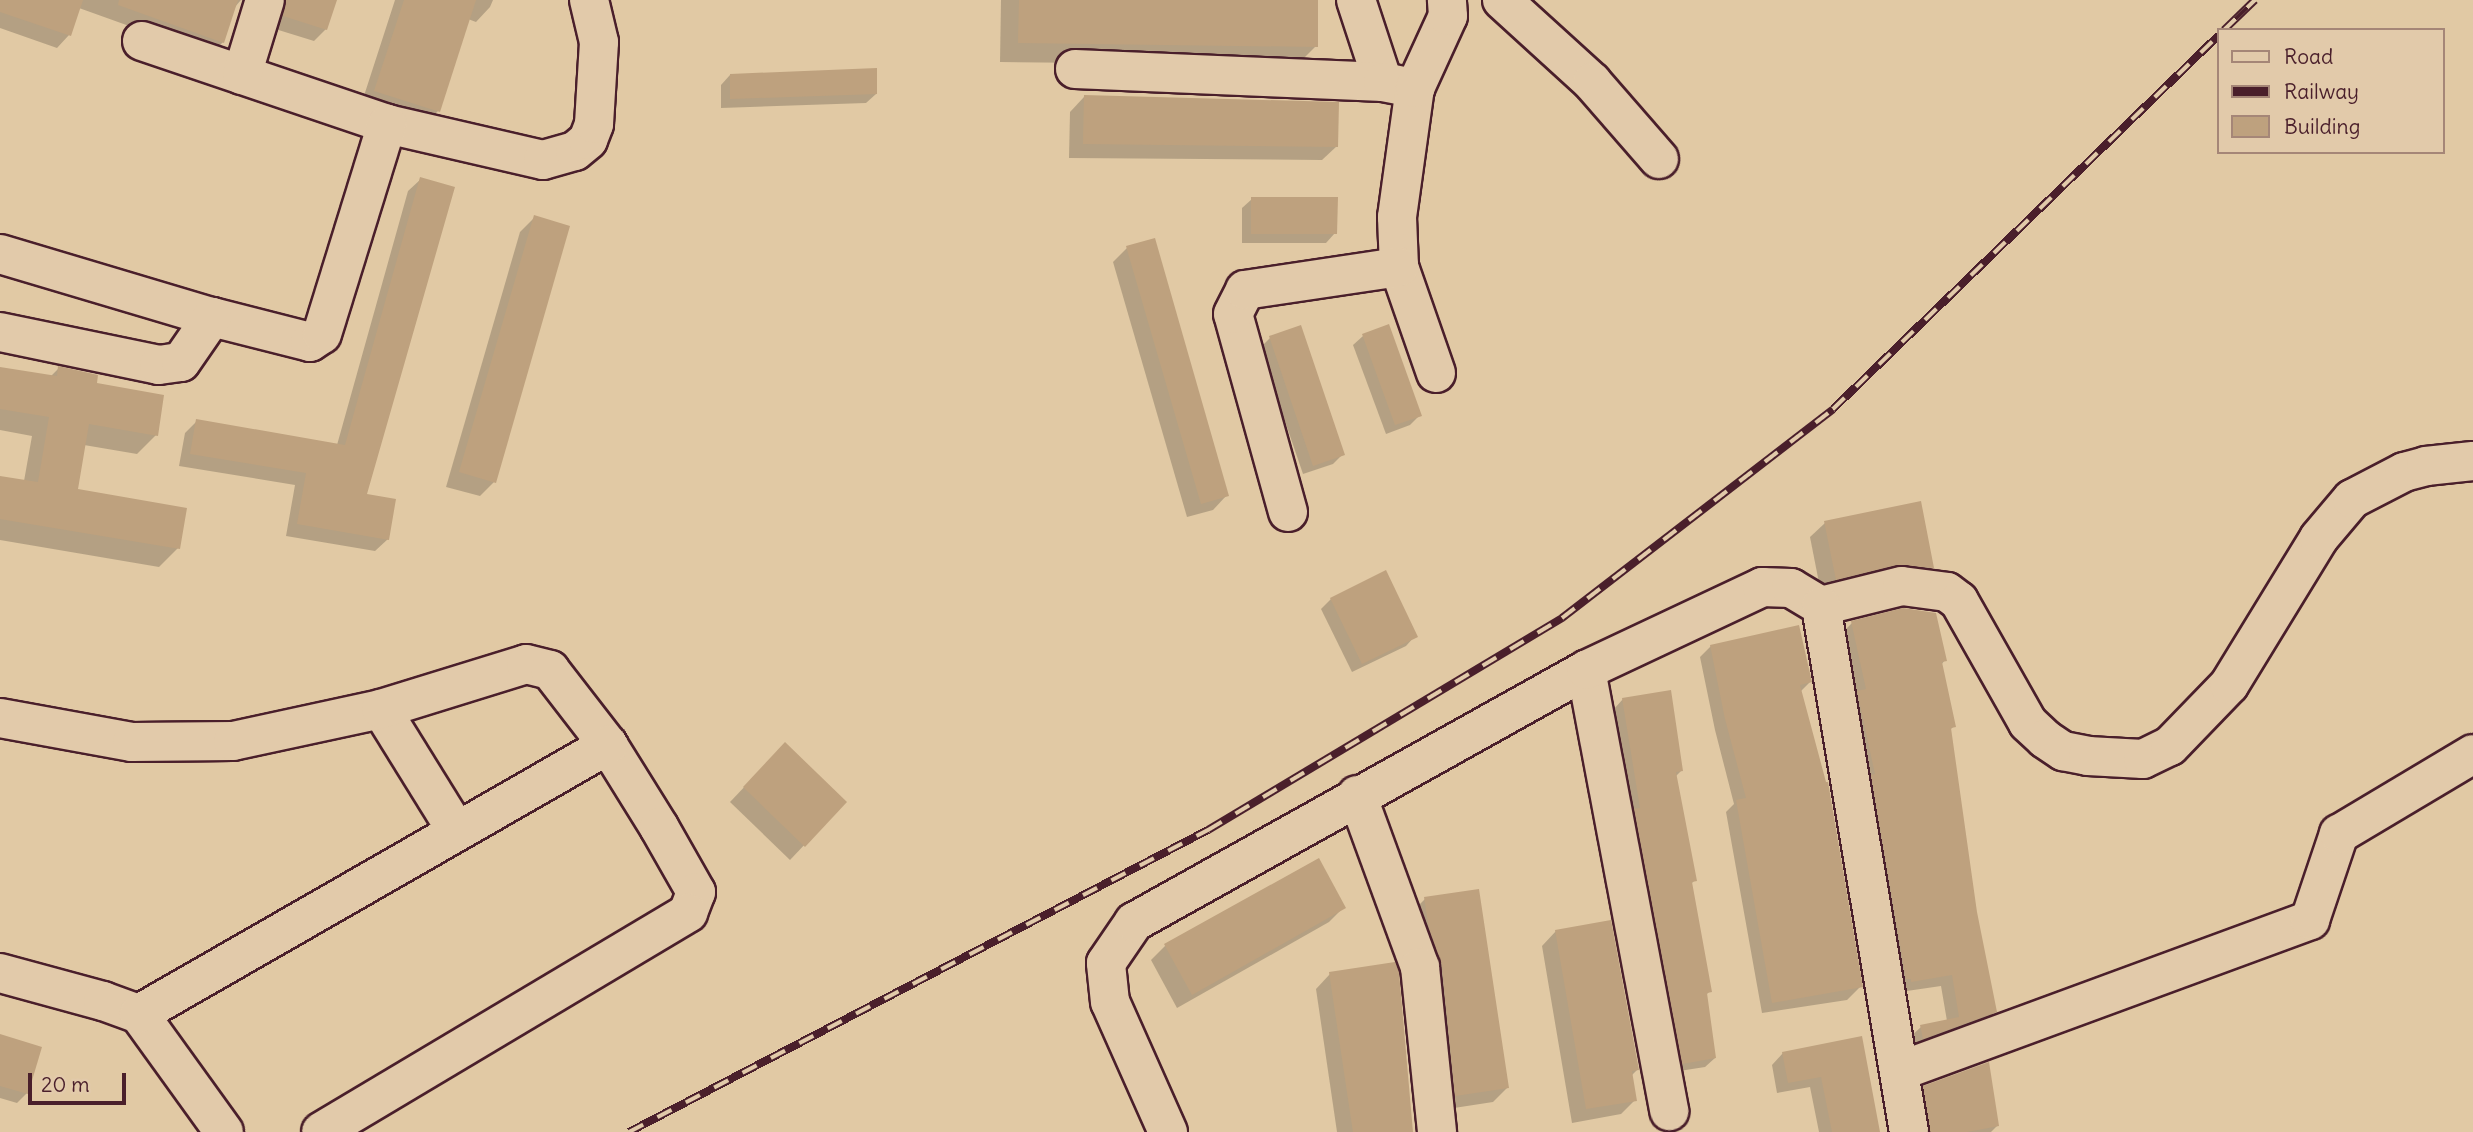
<!DOCTYPE html>
<html>
<head>
<meta charset="utf-8">
<style>
  body { margin:0 }
  #map { position:relative; width:2473px; height:1132px; overflow:hidden; background:#e1c9a4; font-family:Delius,sans-serif }
  div>[style] { position:absolute }
  .shadow>* { inset:0; background:#0003 }
  .building>* { inset:0; background:#bea17e }
  .roads { filter:drop-shadow(2px 0 #4a1f2b) drop-shadow(-2px 0 #4a1f2b) drop-shadow(0 2px #4a1f2b) drop-shadow(0 -2px #4a1f2b) }
  .minor>* { height:38px; margin:-19px; padding:0 19px; transform-origin:19px; border-radius:19px; background:#e2caaa }
  .rail>* { height:8px; margin-top:-4px; transform-origin:0; background:repeating-linear-gradient(90deg,#e2caaa 0 16px,#4a1f2b 0 32px); box-sizing:border-box; border-block:2px solid #4a1f2b }
  span { translate:-50% -50%; white-space:nowrap; text-align:center; line-height:1.15; -webkit-text-stroke:5px #e2caaa; paint-order:stroke }
  .legend { position:absolute; left:2217px; top:28px; width:228px; height:126px; box-sizing:border-box; background:#e2caaa; border:2px solid #a58677; margin:0; padding:9px 12px; list-style:none; font-size:21px; color:#4a1f2b }
  .legend li { display:flex; align-items:center; gap:14px; height:35px }
  .legend b { width:35px; border:2px solid #a58677 }
  .scale { position:absolute; left:28px; top:1073px; width:98px; height:32px; box-sizing:border-box; border:4px solid #4a1f2b; border-top:0; padding-left:9px; font-size:21px; line-height:24px; white-space:nowrap; color:#4a1f2b; -webkit-text-stroke:5px #e2caaa; paint-order:stroke }
</style>
</head>
<body>
<div id="map">
  <div class="shadow">
    <div style="clip-path:polygon(0 0,241px 0,234px 8px,223px 42px,210px 55px,79px 8px,69px 35px,57px 48px,0 28px)"></div>
    <div style="clip-path:polygon(271px 0,335px 0,326px 29px,314px 41px,272px 28px)"></div>
    <div style="clip-path:polygon(395px 0,493px 0,490px 7px,476px 22px,468px 19px,438px 111px,424px 125px,361px 105px)"></div>
    <div style="clip-path:polygon(1001px 0,1316px 0,1316px 46px,1297px 65px,1000px 62px)"></div>
    <div style="clip-path:polygon(730px 75px,876px 94px,866px 103px,721px 108px,721px 85px)"></div>
    <div style="clip-path:polygon(1084px 97px,1337px 146px,1322px 160px,1069px 158px,1070px 112px)"></div>
    <div style="clip-path:polygon(421px 179px,365px 495px,388px 539px,375px 551px,286px 536px,295px 485px,179px 466px,185px 433px,197px 421px,337px 445px,408px 191px)"></div>
    <div style="clip-path:polygon(1252px 199px,1335px 233px,1326px 243px,1242px 243px,1242px 208px)"></div>
    <div style="clip-path:polygon(535px 217px,494px 482px,480px 496px,446px 487px,520px 232px)"></div>
    <div style="clip-path:polygon(1127px 248px,1227px 495px,1213px 510px,1187px 517px,1113px 262px)"></div>
    <div style="clip-path:polygon(1300px 327px,1343px 454px,1333px 464px,1303px 474px,1260px 348px,1270px 338px)"></div>
    <div style="clip-path:polygon(1363px 336px,1420px 415px,1410px 425px,1386px 434px,1353px 345px)"></div>
    <div style="clip-path:polygon(0 368px,50px 377px,59px 368px,95px 385px,156px 435px,137px 454px,84px 445px,76px 490px,178px 548px,159px 567px,0 540px,0 477px,24px 481px,32px 436px,0 430px)"></div>
    <div style="clip-path:polygon(1825px 523px,1932px 568px,1918px 582px,1821px 593px,1810px 537px)"></div>
    <div style="clip-path:polygon(1331px 599px,1415px 636px,1406px 646px,1352px 672px,1321px 609px)"></div>
    <div style="clip-path:polygon(1852px 623px,1945px 660px,1941px 665px,1954px 726px,1950px 730px,1976px 912px,1995px 1011px,1984px 1023px,1912px 1049px,1909px 1038px,1921px 1027px,1947px 1021px,1941px 986px,1900px 992px,1841px 634px)"></div>
    <div style="clip-path:polygon(1711px 646px,1810px 682px,1800px 692px,1824px 784px,1861px 986px,1847px 1000px,1762px 1013px,1726px 812px,1734px 804px,1715px 730px,1700px 657px)"></div>
    <div style="clip-path:polygon(1623px 699px,1681px 771px,1675px 777px,1695px 880px,1691px 884px,1710px 991px,1706px 995px,1715px 1058px,1705px 1067px,1673px 1072px,1614px 709px)"></div>
    <div style="clip-path:polygon(771px 759px,845px 802px,790px 860px,730px 802px)"></div>
    <div style="clip-path:polygon(1425px 899px,1508px 1087px,1493px 1102px,1441px 1110px,1411px 913px)"></div>
    <div style="clip-path:polygon(1344px 907px,1329px 922px,1177px 1008px,1151px 960px,1165px 946px)"></div>
    <div style="clip-path:polygon(1556px 931px,1637px 1070px,1631px 1076px,1635px 1100px,1621px 1114px,1572px 1123px,1542px 946px)"></div>
    <div style="clip-path:polygon(1330px 974px,1411px 1132px,1337px 1132px,1316px 989px)"></div>
    <div style="clip-path:polygon(0 1036px,27px 1093px,17px 1103px,0 1098px)"></div>
    <div style="clip-path:polygon(1860px 1038px,1878px 1132px,1819px 1132px,1810px 1087px,1777px 1093px,1772px 1065px,1783px 1053px)"></div>
    <div style="clip-path:polygon(1924px 1087px,1997px 1126px,1991px 1132px,1920px 1132px,1915px 1097px)"></div>
  </div>
  <div class="building">
    <div style="clip-path:polygon(0 0,83px 0,71px 36px,0 12px)"></div>
    <div style="clip-path:polygon(119px 0,238px 0,224px 43px,118px 5px)"></div>
    <div style="clip-path:polygon(286px 0,337px 0,327px 30px,283px 16px)"></div>
    <div style="clip-path:polygon(404px 0,476px 0,440px 112px,374px 91px)"></div>
    <div style="clip-path:polygon(1019px 0,1318px 0,1318px 47px,1018px 43px)"></div>
    <div style="clip-path:polygon(877px 68px,877px 94px,730px 99px,730px 74px)"></div>
    <div style="clip-path:polygon(1084px 95px,1339px 102px,1338px 147px,1083px 144px)"></div>
    <div style="clip-path:polygon(420px 177px,455px 187px,367px 494px,396px 499px,389px 540px,297px 524px,306px 473px,190px 454px,196px 419px,345px 445px)"></div>
    <div style="clip-path:polygon(1251px 197px,1338px 197px,1337px 234px,1251px 234px)"></div>
    <div style="clip-path:polygon(534px 215px,570px 226px,496px 483px,459px 472px)"></div>
    <div style="clip-path:polygon(1155px 238px,1229px 496px,1201px 504px,1126px 246px)"></div>
    <div style="clip-path:polygon(1389px 324px,1422px 416px,1395px 425px,1362px 334px)"></div>
    <div style="clip-path:polygon(1301px 325px,1345px 455px,1313px 466px,1269px 336px)"></div>
    <div style="clip-path:polygon(58px 366px,98px 375px,97px 383px,164px 395px,158px 436px,89px 424px,78px 489px,187px 508px,180px 549px,0 519px,0 476px,38px 482px,49px 417px,0 409px,0 367px,57px 376px)"></div>
    <div style="clip-path:polygon(1921px 501px,1934px 568px,1897px 565px,1836px 580px,1824px 521px)"></div>
    <div style="clip-path:polygon(1386px 570px,1418px 637px,1362px 664px,1330px 598px)"></div>
    <div style="clip-path:polygon(1903px 608px,1936px 613px,1947px 661px,1942px 662px,1956px 727px,1951px 728px,1977px 912px,1997px 1012px,1923px 1039px,1920px 1025px,1959px 1017px,1952px 975px,1911px 982px,1911px 979px,1906px 979px,1871px 775px,1875px 774px,1857px 691px,1866px 689px,1851px 621px)"></div>
    <div style="clip-path:polygon(1799px 625px,1812px 682px,1800px 685px,1826px 782px,1828px 782px,1863px 987px,1772px 1003px,1736px 800px,1746px 798px,1725px 719px,1710px 645px)"></div>
    <div style="clip-path:polygon(1671px 690px,1683px 771px,1676px 772px,1697px 881px,1692px 882px,1712px 992px,1707px 993px,1716px 1058px,1682px 1064px,1634px 809px,1640px 808px,1622px 698px)"></div>
    <div style="clip-path:polygon(785px 742px,847px 802px,805px 847px,743px 787px)"></div>
    <div style="clip-path:polygon(1319px 858px,1346px 908px,1192px 995px,1164px 944px)"></div>
    <div style="clip-path:polygon(1479px 889px,1509px 1088px,1455px 1096px,1442px 965px,1429px 929px,1424px 897px)"></div>
    <div style="clip-path:polygon(1611px 920px,1639px 1070px,1632px 1071px,1637px 1101px,1586px 1109px,1555px 930px)"></div>
    <div style="clip-path:polygon(1395px 962px,1399px 972px,1413px 1132px,1353px 1132px,1329px 972px)"></div>
    <div style="clip-path:polygon(0 1034px,42px 1047px,28px 1094px,0 1086px)"></div>
    <div style="clip-path:polygon(1862px 1036px,1880px 1132px,1832px 1132px,1821px 1077px,1788px 1083px,1782px 1052px)"></div>
    <div style="clip-path:polygon(1989px 1062px,1999px 1126px,1967px 1132px,1930px 1132px,1923px 1086px)"></div>
  </div>
  <div class="roads">
    <div class="minor">
      <div style="left:1356px;top:0;width:86px;rotate:71.8deg"></div>
      <div style="left:1502px;top:0;width:122px;rotate:42.3deg"></div>
      <div style="left:1592px;top:82px;width:102px;rotate:49deg"></div>
      <div style="left:142px;top:41px;width:259px;rotate:18.7deg"></div>
      <div style="left:387px;top:124px;width:160px;rotate:13deg"></div>
      <div style="left:543px;top:160px;width:33px;rotate:-16deg"></div>
      <div style="left:575px;top:151px;width:17px;rotate:-40deg"></div>
      <div style="left:588px;top:140px;width:17px;rotate:-69deg"></div>
      <div style="left:594px;top:124px;width:82px;rotate:-86.5deg"></div>
      <div style="left:599px;top:42px;width:43px;rotate:-103.4deg"></div>
      <div style="left:1075px;top:69px;width:308px;rotate:2.4deg"></div>
      <div style="left:1383px;top:82px;width:33px;rotate:11deg"></div>
      <div style="left:242px;top:75px;width:78px;rotate:-73deg"></div>
      <div style="left:0;top:254px;width:221px;rotate:16.6deg"></div>
      <div style="left:212px;top:317px;width:101px;rotate:14.3deg"></div>
      <div style="left:310px;top:342px;width:14px;rotate:-34deg"></div>
      <div style="left:322px;top:334px;width:220px;rotate:-72.8deg"></div>
      <div style="left:0;top:332px;width:162px;rotate:11.7deg"></div>
      <div style="left:159px;top:365px;width:22px;rotate:-8deg"></div>
      <div style="left:181px;top:362px;width:55px;rotate:-55.4deg"></div>
      <div style="left:1436px;top:373px;width:112px;rotate:-109.2deg"></div>
      <div style="left:1399px;top:267px;width:50px;rotate:-92.3deg"></div>
      <div style="left:1397px;top:217px;width:130px;rotate:-82.1deg"></div>
      <div style="left:1415px;top:88px;width:79px;rotate:-65.4deg"></div>
      <div style="left:1448px;top:16px;width:16px;rotate:-94deg"></div>
      <div style="left:1288px;top:512px;width:205px;rotate:-105.5deg"></div>
      <div style="left:1233px;top:314px;width:27px;rotate:-63deg"></div>
      <div style="left:1245px;top:290px;width:156px;rotate:-8.5deg"></div>
      <div style="left:1821px;top:606px;width:83px;rotate:-13.9deg"></div>
      <div style="left:1902px;top:586px;width:45px;rotate:7.6deg"></div>
      <div style="left:1947px;top:592px;width:15px;rotate:37deg"></div>
      <div style="left:1959px;top:601px;width:140px;rotate:60.5deg"></div>
      <div style="left:2028px;top:723px;width:23px;rotate:43deg"></div>
      <div style="left:2045px;top:739px;width:22px;rotate:34deg"></div>
      <div style="left:2063px;top:751px;width:25px;rotate:11deg"></div>
      <div style="left:2088px;top:756px;width:55px;rotate:3.1deg"></div>
      <div style="left:2143px;top:759px;width:30px;rotate:-26deg"></div>
      <div style="left:2170px;top:746px;width:85px;rotate:-46deg"></div>
      <div style="left:2229px;top:685px;width:172px;rotate:-58.5deg"></div>
      <div style="left:2319px;top:538px;width:51px;rotate:-49.8deg"></div>
      <div style="left:2352px;top:499px;width:59px;rotate:-27.4deg"></div>
      <div style="left:2404px;top:472px;width:23px;rotate:-15deg"></div>
      <div style="left:2426px;top:466px;width:47px;rotate:-6.1deg"></div>
      <div style="left:1586px;top:670px;width:449px;rotate:79.3deg"></div>
      <div style="left:381px;top:709px;width:142px;rotate:58.2deg"></div>
      <div style="left:0;top:718px;width:134px;rotate:10.3deg"></div>
      <div style="left:132px;top:742px;width:101px;rotate:-0.6deg"></div>
      <div style="left:233px;top:741px;width:151px;rotate:-12.2deg"></div>
      <div style="left:381px;top:709px;width:152px;rotate:-17.2deg"></div>
      <div style="left:526px;top:664px;width:25px;rotate:14deg"></div>
      <div style="left:550px;top:670px;width:95px;rotate:52.3deg"></div>
      <div style="left:608px;top:745px;width:97px;rotate:58.1deg"></div>
      <div style="left:659px;top:827px;width:75px;rotate:60.4deg"></div>
      <div style="left:696px;top:892px;width:22px;rotate:111deg"></div>
      <div style="left:688px;top:913px;width:427px;rotate:149.2deg"></div>
      <div style="left:1357px;top:795px;width:183px;rotate:69.9deg"></div>
      <div style="left:1420px;top:967px;width:166px;rotate:84.1deg"></div>
      <div style="left:0;top:973px;width:107px;rotate:15.2deg"></div>
      <div style="left:103px;top:1001px;width:38px;rotate:20deg"></div>
      <div style="left:139px;top:1014px;width:145px;rotate:54.2deg"></div>
      <div style="left:139px;top:1014px;width:541px;rotate:-29.84deg"></div>
      <div style="left:1900px;top:1071px;width:437px;rotate:-20.2deg"></div>
      <div style="left:2310px;top:920px;width:91px;rotate:-71.4deg"></div>
      <div style="left:2339px;top:834px;width:156px;rotate:-30.8deg"></div>
      <div style="left:1168px;top:1132px;width:142px;rotate:-114deg"></div>
      <div style="left:1110px;top:1002px;width:39px;rotate:-96deg"></div>
      <div style="left:1106px;top:963px;width:50px;rotate:-55.7deg"></div>
      <div style="left:1134px;top:922px;width:518px;rotate:-29.14deg"></div>
      <div style="left:1586px;top:670px;width:195px;rotate:-25.2deg"></div>
      <div style="left:1762px;top:587px;width:29px;rotate:2deg"></div>
      <div style="left:1791px;top:588px;width:35px;rotate:31deg"></div>
      <div style="left:1821px;top:606px;width:533px;rotate:80.5deg"></div>
    </div>
  </div>
  <div class="rail">
    <div style="left:2224px;top:30px;width:43px;rotate:-44.1deg"></div>
    <div style="left:629px;top:1132px;width:653px;rotate:-27.55deg"></div>
    <div style="left:1208px;top:830px;width:413px;rotate:-30.9deg"></div>
    <div style="left:1562px;top:618px;width:342px;rotate:-37.6deg"></div>
    <div style="left:1833px;top:409px;width:537px;rotate:-44.1deg"></div>
  </div>
  <ul class="legend">
  <li><b style="height:9px;background:#e2caaa"></b>Road</li>
  <li><b style="height:9px;background:#4a1f2b"></b>Railway</li>
  <li><b style="height:19px;background:#bea17e"></b>Building</li>
  </ul>
  <div class="scale">20 m</div>
</div>
</body>
</html>
